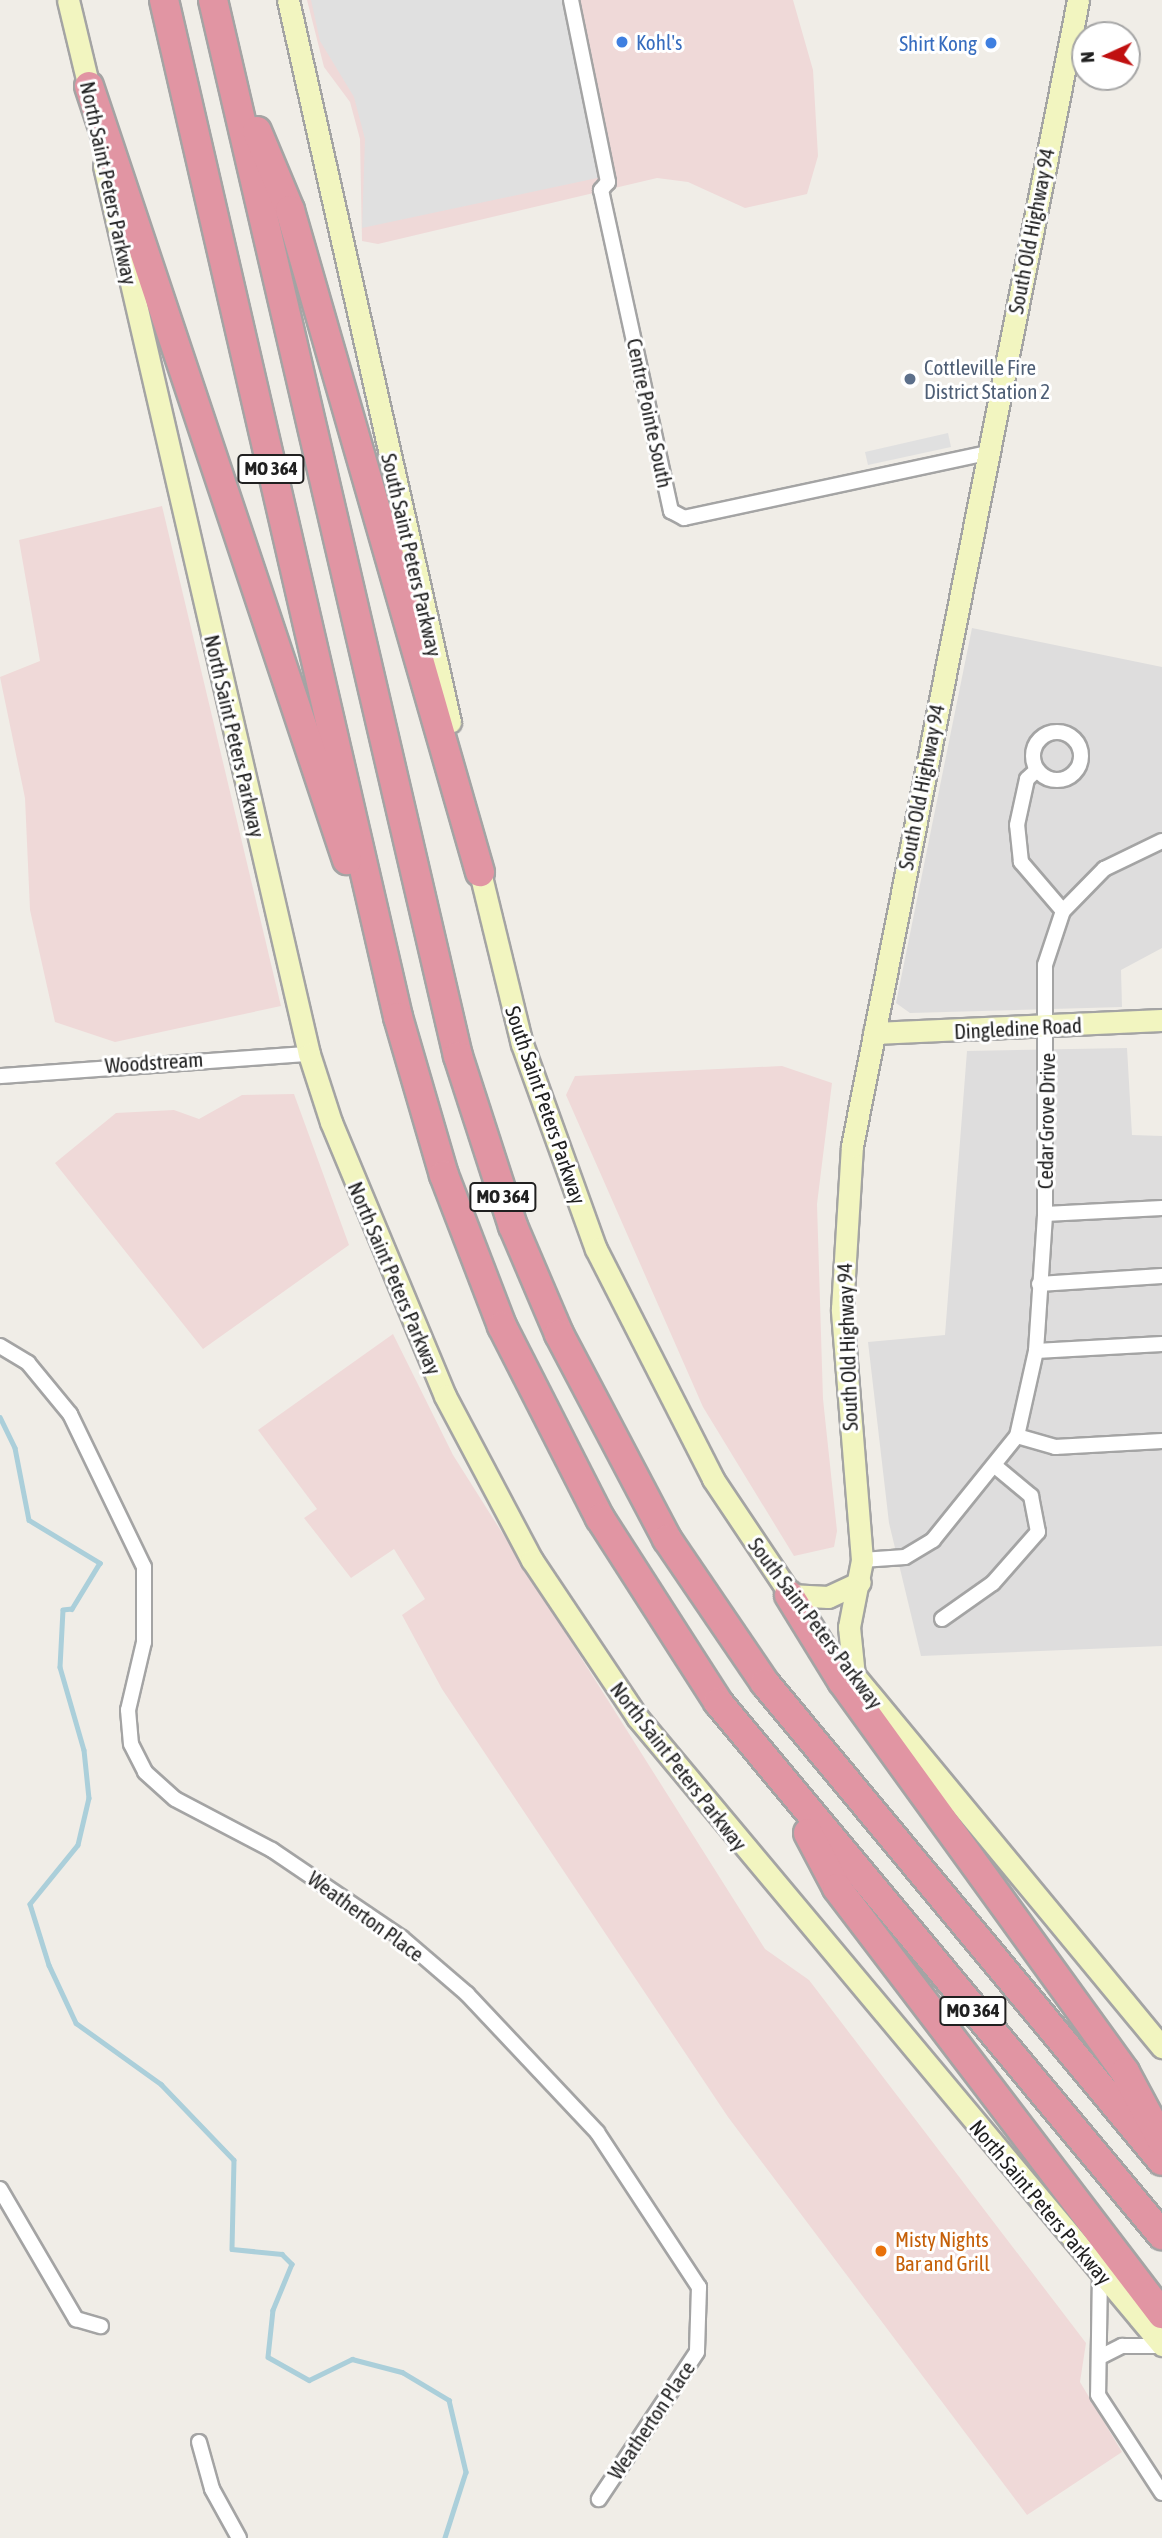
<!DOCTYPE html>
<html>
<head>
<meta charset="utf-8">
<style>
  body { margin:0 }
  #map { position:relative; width:1162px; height:2538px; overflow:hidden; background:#f0ede7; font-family:"Asap Condensed",sans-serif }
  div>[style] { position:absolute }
  .residential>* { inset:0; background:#dedddd }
  .commercial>* { inset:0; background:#efd9d8 }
  .parking>* { inset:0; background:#e0e0e0 }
  .stream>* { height:4.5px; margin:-2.25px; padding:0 2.25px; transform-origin:2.25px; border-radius:2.25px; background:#abcfda }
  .roads { filter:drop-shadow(2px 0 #a4a4a4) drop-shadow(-2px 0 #a4a4a4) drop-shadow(0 2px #a4a4a4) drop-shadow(0 -2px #a4a4a4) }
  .street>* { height:14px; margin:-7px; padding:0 7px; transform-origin:7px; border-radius:7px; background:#fff }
  .street>.ring { margin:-7px; padding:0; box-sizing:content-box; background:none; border:14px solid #fff; border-radius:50% }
  .secondary>* { height:21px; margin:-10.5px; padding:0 10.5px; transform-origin:10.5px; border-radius:10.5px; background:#f2f5c0 }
  .highway>* { height:28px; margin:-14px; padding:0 14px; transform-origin:14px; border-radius:14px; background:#e195a3 }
  .dots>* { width:19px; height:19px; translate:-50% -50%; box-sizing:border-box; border:4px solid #fff; border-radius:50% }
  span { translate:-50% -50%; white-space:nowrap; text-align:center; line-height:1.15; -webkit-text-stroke:6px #fff; paint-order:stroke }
  .shield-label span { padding:2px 5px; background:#fff; border:2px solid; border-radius:5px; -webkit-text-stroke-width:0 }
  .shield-label { font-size:19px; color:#202020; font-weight:700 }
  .shop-label { font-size:21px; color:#366cbe }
  .left { translate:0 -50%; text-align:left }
  .right { translate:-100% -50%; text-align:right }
  .street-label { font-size:21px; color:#202020 }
  .service-label { font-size:21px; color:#4e5e75 }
  .food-label { font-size:21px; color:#c56008 }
  .north { position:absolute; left:1071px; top:21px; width:70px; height:70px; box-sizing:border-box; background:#fff; border:2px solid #a6a6a6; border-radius:50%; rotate:266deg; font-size:19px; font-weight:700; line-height:28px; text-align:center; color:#202020 }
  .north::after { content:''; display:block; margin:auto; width:24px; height:32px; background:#c01010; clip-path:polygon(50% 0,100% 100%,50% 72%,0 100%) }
</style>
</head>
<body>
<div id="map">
  <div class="residential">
    <div style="clip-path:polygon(972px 628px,1162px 667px,1162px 948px,1121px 970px,1122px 1007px,910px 1013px,896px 1003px)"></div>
    <div style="clip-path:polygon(1127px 1048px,1132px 1135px,1162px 1136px,1162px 1646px,921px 1656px,889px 1523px,868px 1342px,945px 1335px,967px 1051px)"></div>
  </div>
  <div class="commercial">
    <div style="clip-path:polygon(307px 0,793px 0,813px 70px,818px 156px,807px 194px,745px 208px,688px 182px,657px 178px,378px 244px,362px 241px,360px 139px,350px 102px,324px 67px)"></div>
    <div style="clip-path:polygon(162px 506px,281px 1006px,115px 1042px,55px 1022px,30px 910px,25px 798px,0 677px,40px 661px,19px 540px)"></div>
    <div style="clip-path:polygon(782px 1066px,832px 1083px,817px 1204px,823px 1399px,837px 1531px,834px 1547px,794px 1556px,703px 1407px,566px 1095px,575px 1076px)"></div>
    <div style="clip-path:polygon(294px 1094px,349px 1245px,203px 1349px,55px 1163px,116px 1113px,174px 1110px,199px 1119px,242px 1095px)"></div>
    <div style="clip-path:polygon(393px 1334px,453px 1455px,765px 1949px,809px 1980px,1086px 2343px,1080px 2382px,1122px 2452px,1027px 2515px,728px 2117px,442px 1689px,402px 1615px,425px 1599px,394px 1549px,351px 1578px,304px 1518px,317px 1509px,258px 1430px)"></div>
  </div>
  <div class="parking">
    <div style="clip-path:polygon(311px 0,563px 0,602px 177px,362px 228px,365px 139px,354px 97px,320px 41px)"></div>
    <div style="clip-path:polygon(948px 433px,951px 447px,868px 465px,865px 452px)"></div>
  </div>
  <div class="stream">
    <div style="left:0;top:1417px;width:34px;rotate:64deg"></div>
    <div style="left:15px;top:1448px;width:73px;rotate:79deg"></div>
    <div style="left:29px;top:1520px;width:83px;rotate:31.2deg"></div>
    <div style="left:100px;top:1563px;width:54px;rotate:121.3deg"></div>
    <div style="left:72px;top:1609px;width:9px;rotate:174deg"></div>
    <div style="left:63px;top:1610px;width:57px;rotate:93deg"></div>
    <div style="left:60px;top:1667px;width:86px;rotate:73.9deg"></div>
    <div style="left:84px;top:1750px;width:48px;rotate:84.1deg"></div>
    <div style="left:89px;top:1798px;width:48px;rotate:103.2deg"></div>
    <div style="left:78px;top:1845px;width:76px;rotate:129.1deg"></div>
    <div style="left:30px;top:1904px;width:64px;rotate:72.7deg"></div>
    <div style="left:49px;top:1965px;width:64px;rotate:65deg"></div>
    <div style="left:76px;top:2023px;width:105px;rotate:35.7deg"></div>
    <div style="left:161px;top:2084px;width:105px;rotate:46.2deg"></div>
    <div style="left:234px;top:2160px;width:89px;rotate:91.3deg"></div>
    <div style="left:232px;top:2249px;width:50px;rotate:5.7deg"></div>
    <div style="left:282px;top:2254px;width:14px;rotate:45deg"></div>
    <div style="left:292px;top:2264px;width:50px;rotate:112.4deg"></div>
    <div style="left:273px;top:2310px;width:47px;rotate:96.1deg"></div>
    <div style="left:268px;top:2357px;width:47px;rotate:29.3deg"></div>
    <div style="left:309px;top:2380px;width:48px;rotate:-26deg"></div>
    <div style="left:352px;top:2359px;width:52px;rotate:14.6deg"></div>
    <div style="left:402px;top:2372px;width:55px;rotate:30.8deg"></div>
    <div style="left:449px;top:2400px;width:74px;rotate:76.7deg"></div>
    <div style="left:466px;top:2472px;width:69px;rotate:107.7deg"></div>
  </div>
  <div class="roads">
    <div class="street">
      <div style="left:571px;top:0;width:186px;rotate:78.5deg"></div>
      <div style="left:608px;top:182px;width:11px;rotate:131deg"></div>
      <div style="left:601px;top:190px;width:329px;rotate:77.7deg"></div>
      <div style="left:671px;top:511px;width:15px;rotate:28deg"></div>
      <div style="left:684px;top:518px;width:309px;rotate:-12.1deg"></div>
      <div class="ring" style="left:1033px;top:732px;width:34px;height:34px"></div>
      <div style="left:1063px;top:911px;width:59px;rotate:-45.7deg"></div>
      <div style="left:1104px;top:869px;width:64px;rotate:-25.8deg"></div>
      <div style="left:0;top:1076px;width:310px;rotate:-4.1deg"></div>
      <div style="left:1045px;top:1214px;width:117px;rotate:-2.9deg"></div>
      <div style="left:1039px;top:1284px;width:123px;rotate:-3.7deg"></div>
      <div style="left:0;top:1346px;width:33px;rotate:31deg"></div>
      <div style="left:28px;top:1363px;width:66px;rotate:50.5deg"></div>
      <div style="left:70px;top:1414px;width:170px;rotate:64.2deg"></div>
      <div style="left:144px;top:1567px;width:75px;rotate:90deg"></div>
      <div style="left:144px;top:1642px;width:70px;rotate:103.2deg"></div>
      <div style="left:128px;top:1710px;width:34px;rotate:85deg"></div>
      <div style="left:131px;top:1744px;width:31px;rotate:63deg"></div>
      <div style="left:145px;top:1772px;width:40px;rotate:42deg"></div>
      <div style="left:175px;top:1799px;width:110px;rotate:27.7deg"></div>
      <div style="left:272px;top:1850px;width:157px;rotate:34.1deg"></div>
      <div style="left:402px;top:1938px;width:86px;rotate:40.7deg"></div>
      <div style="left:467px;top:1994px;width:190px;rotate:46.7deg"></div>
      <div style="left:597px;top:2132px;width:186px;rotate:56.7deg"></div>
      <div style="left:699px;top:2287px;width:65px;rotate:91.8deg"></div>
      <div style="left:697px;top:2352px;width:177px;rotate:123.7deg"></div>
      <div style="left:1036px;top:1351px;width:126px;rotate:-3.2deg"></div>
      <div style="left:1017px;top:1436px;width:40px;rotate:16deg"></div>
      <div style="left:1055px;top:1447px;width:107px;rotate:-3.2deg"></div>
      <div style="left:862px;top:1560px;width:43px;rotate:-4deg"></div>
      <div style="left:905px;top:1557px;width:33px;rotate:-31deg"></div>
      <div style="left:933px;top:1540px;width:134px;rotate:-51.1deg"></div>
      <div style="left:1017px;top:1436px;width:87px;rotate:-77.4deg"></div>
      <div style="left:1036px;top:1351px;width:137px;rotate:-86.2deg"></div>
      <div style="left:1045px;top:1214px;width:249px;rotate:-90deg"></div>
      <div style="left:1045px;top:965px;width:57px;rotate:-71.6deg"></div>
      <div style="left:1063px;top:911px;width:65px;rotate:-130.6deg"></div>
      <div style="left:1021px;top:862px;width:37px;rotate:-96deg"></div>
      <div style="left:1017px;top:825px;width:47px;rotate:-77.7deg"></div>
      <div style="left:1027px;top:779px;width:13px;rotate:-42deg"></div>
      <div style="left:942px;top:1619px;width:62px;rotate:-35.2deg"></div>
      <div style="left:993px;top:1583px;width:68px;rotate:-48.6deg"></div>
      <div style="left:1038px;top:1532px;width:37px;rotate:-101deg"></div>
      <div style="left:1031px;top:1496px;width:47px;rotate:-140.2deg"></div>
      <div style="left:0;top:2189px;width:151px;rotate:59.7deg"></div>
      <div style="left:76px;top:2319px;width:26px;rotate:16deg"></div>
      <div style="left:1100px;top:2272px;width:123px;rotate:90.9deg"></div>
      <div style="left:1098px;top:2395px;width:117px;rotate:56.9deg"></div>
      <div style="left:1100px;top:2357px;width:25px;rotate:-27deg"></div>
      <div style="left:1122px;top:2346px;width:40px"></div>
      <div style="left:199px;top:2442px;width:49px;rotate:74.5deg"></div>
      <div style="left:212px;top:2489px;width:56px;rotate:61.1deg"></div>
    </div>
    <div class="secondary">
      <div style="left:68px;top:0;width:103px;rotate:76.5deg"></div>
      <div style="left:288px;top:0;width:740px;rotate:77.35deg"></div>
      <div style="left:104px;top:166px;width:911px;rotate:77deg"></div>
      <div style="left:309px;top:1054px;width:71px;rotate:72.1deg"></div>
      <div style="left:331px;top:1122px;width:297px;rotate:67.4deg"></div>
      <div style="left:445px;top:1396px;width:186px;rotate:62.1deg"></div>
      <div style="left:532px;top:1560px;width:189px;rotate:56.2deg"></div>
      <div style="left:637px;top:1717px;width:819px;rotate:50.1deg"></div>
      <div style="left:477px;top:860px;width:189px;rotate:76.3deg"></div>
      <div style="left:522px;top:1044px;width:218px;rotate:70.2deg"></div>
      <div style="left:596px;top:1249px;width:258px;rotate:63deg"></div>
      <div style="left:713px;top:1479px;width:153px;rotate:56.2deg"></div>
      <div style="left:874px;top:1033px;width:288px;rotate:-2.6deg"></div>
      <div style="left:789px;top:1595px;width:39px;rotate:3deg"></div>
      <div style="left:828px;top:1597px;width:35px;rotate:-25deg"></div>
      <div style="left:849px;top:1669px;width:491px;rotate:50.4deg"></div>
      <div style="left:854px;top:1676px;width:49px;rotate:-95.8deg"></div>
      <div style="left:849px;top:1627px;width:68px;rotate:-79deg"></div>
      <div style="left:862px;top:1560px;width:252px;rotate:-94.6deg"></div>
      <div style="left:842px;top:1309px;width:163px;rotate:-86.5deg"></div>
      <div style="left:852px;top:1146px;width:1168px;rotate:-78.84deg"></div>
    </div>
    <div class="highway">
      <div style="left:164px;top:0;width:1044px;rotate:77.04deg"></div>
      <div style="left:398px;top:1017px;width:165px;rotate:73.8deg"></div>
      <div style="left:444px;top:1175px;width:162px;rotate:69deg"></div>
      <div style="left:502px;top:1326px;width:216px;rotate:63deg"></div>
      <div style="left:600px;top:1518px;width:219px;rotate:57.3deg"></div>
      <div style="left:718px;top:1702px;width:694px;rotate:50.21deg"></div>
      <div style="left:213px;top:0;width:1084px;rotate:76.94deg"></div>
      <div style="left:458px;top:1056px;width:179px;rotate:72.1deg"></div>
      <div style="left:513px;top:1226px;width:117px;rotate:66.9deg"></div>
      <div style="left:559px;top:1334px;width:232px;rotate:62.2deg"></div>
      <div style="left:667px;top:1539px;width:174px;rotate:55.8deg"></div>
      <div style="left:765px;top:1683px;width:621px;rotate:50.29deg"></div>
      <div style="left:89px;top:86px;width:816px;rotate:71.57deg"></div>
      <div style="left:257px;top:131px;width:86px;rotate:67.3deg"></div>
      <div style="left:290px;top:210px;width:689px;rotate:73.99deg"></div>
      <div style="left:789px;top:1595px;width:101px;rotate:58.4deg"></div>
      <div style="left:842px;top:1681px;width:483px;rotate:54.1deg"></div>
      <div style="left:1125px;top:2072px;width:78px;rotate:61.8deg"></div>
      <div style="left:808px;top:1833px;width:62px;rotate:62.2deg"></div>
      <div style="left:837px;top:1888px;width:536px;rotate:52.66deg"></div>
    </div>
  </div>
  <div class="dots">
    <div style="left:622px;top:42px;background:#3f7fe0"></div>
    <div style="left:991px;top:43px;background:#3f7fe0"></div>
    <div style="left:910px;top:379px;background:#5c6f8a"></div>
    <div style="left:881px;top:2251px;background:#e8710a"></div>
  </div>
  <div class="shield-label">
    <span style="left:271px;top:469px">MO 364</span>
    <span style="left:503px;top:1197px">MO 364</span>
    <span style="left:973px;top:2011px">MO 364</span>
  </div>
  <div class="shop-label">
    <span class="left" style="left:636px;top:42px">Kohl's</span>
    <span class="right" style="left:977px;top:43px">Shirt Kong</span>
  </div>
  <div class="street-label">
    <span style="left:109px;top:183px;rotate:78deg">North Saint Peters Parkway</span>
    <span style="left:1031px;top:231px;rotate:-79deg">South Old Highway 94</span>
    <span style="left:650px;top:413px;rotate:78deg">Centre Pointe South</span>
    <span style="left:412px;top:555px;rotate:77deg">South Saint Peters Parkway</span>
    <span style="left:235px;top:736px;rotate:77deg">North Saint Peters Parkway</span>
    <span style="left:921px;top:787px;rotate:-79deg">South Old Highway 94</span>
    <span style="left:1018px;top:1028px;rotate:-3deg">Dingledine Road</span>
    <span style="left:154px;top:1062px;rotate:-4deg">Woodstream</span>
    <span style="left:546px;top:1105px;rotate:71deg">South Saint Peters Parkway</span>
    <span style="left:1046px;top:1121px;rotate:-89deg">Cedar Grove Drive</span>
    <span style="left:395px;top:1278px;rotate:67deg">North Saint Peters Parkway</span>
    <span style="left:847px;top:1347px;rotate:-92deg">South Old Highway 94</span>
    <span style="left:816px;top:1623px;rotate:53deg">South Saint Peters Parkway</span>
    <span style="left:679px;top:1766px;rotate:52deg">North Saint Peters Parkway</span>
    <span style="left:366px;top:1916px;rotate:36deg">Weatherton Place</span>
    <span style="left:1041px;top:2202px;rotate:50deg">North Saint Peters Parkway</span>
    <span style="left:651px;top:2420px;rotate:-56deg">Weatherton Place</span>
  </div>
  <div class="service-label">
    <span class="left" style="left:924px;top:379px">Cottleville Fire<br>District Station 2</span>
  </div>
  <div class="food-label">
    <span class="left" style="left:895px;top:2251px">Misty Nights<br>Bar and Grill</span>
  </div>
  <div class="north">N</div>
</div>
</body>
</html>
